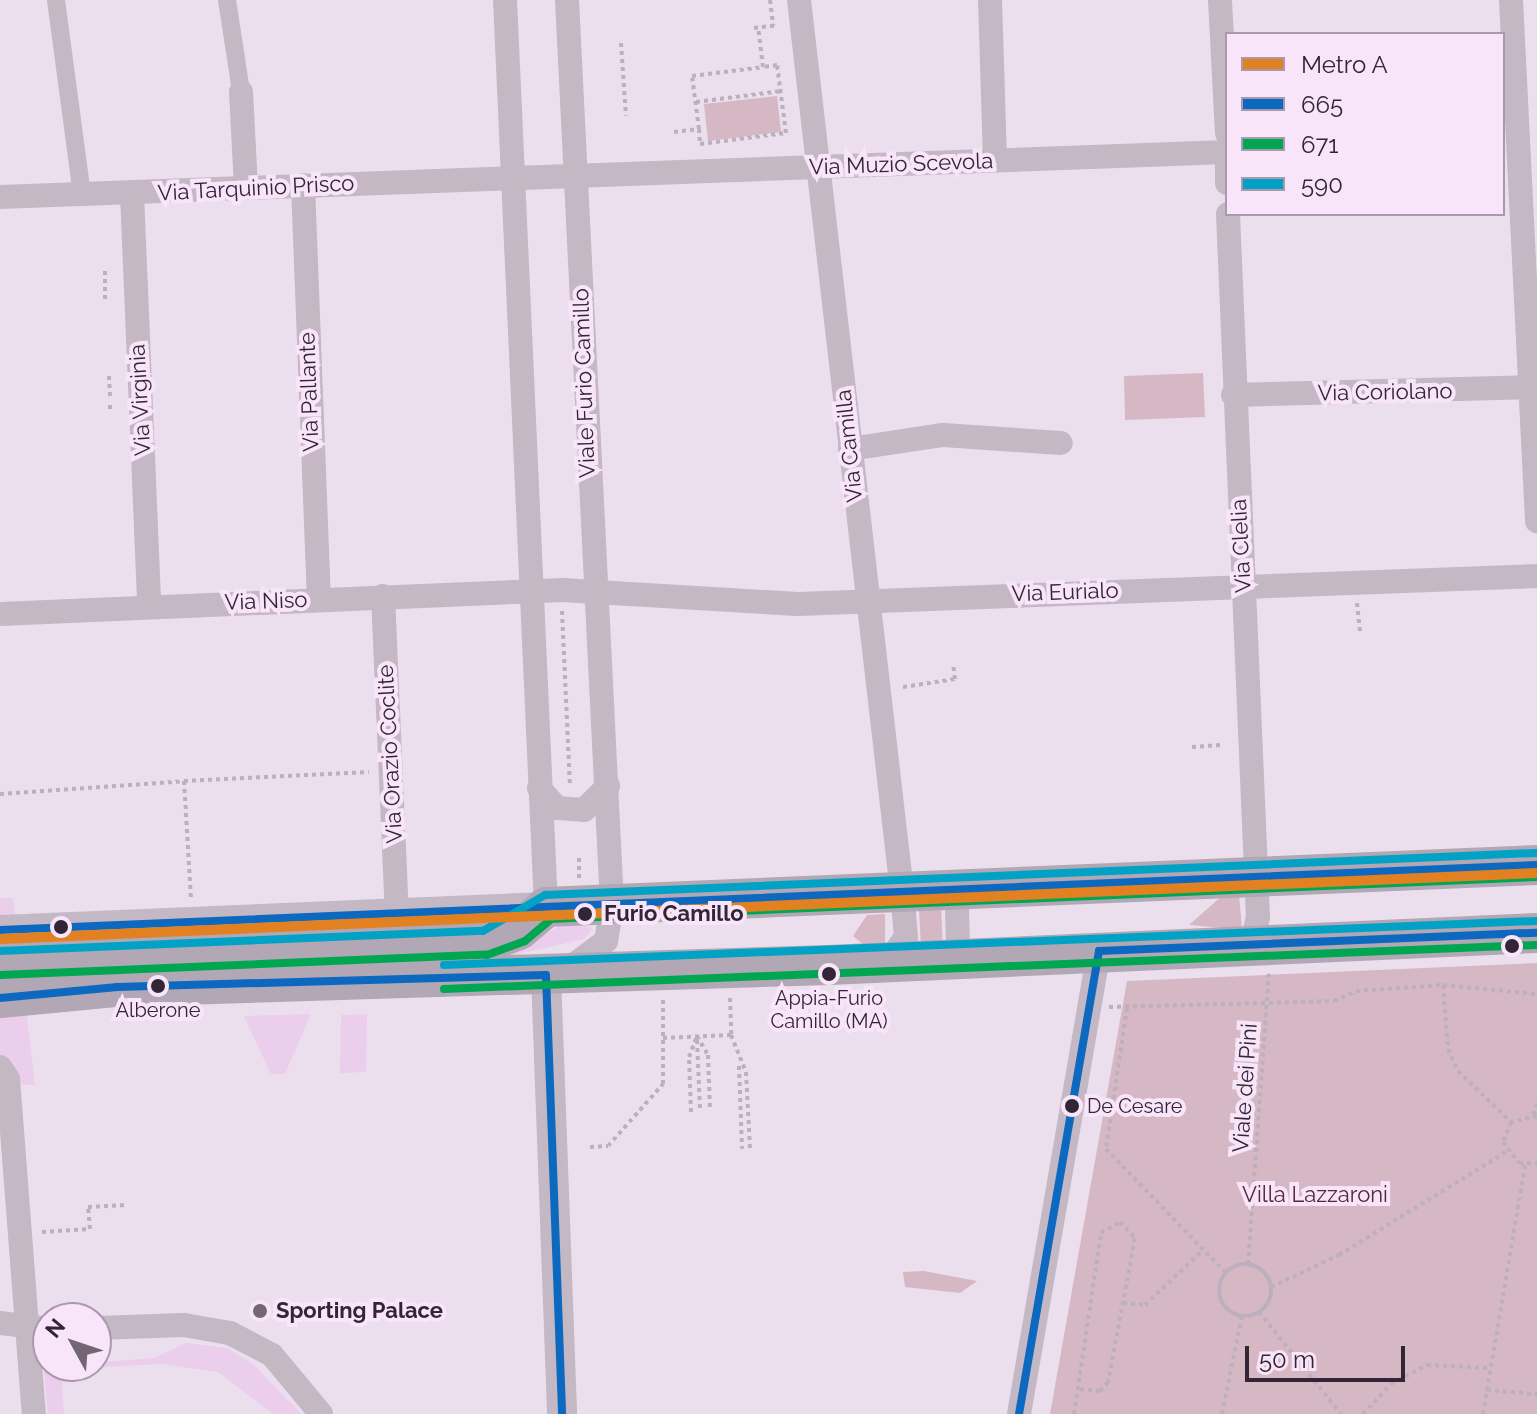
<!DOCTYPE html>
<html>
<head>
<meta charset="utf-8">
<style>
  body { margin:0 }
  #map { position:relative; width:1537px; height:1414px; overflow:hidden; background:#ecdfed; font-family:Raleway,sans-serif }
  div>[style] { position:absolute }
  .green>* { inset:0; background:#d5b8c4 }
  .plaza>* { inset:0; background:#ebcdec }
  .path>* { height:4px; margin-top:-2px; transform-origin:0; background:repeating-linear-gradient(90deg,#bcb0be 0 4px,transparent 0 8px) }
  .path>.ring { margin:-2px; padding:0; box-sizing:content-box; background:none; border:4px solid #bcb0be; border-radius:50% }
  .pedestrian>* { height:18px; margin:-9px; padding:0 9px; transform-origin:9px; border-radius:9px; background:#c4b8c5 }
  .minor>* { height:24px; margin:-12px; padding:0 12px; transform-origin:12px; border-radius:12px; background:#c4b8c5 }
  .tertiary>* { height:30px; margin:-15px; padding:0 15px; transform-origin:15px; border-radius:15px; background:#c4b8c5 }
  .primary>* { height:40px; margin:-20px; padding:0 20px; transform-origin:20px; border-radius:20px; background:#b2a7b4 }
  .bus-1>* { height:8px; margin:-4px; padding:0 4px; transform-origin:4px; border-radius:4px; background:#0c69bf }
  .bus-2>* { height:8px; margin:-4px; padding:0 4px; transform-origin:4px; border-radius:4px; background:#00a651 }
  .bus-3>* { height:8px; margin:-4px; padding:0 4px; transform-origin:4px; border-radius:4px; background:#02a2c6 }
  .metro-1>* { height:10px; margin:-5px; padding:0 5px; transform-origin:5px; border-radius:5px; background:#e28121 }
  .dots>* { width:22px; height:22px; translate:-50% -50%; box-sizing:border-box; border:4px solid #f9e5fa; border-radius:50% }
  span { translate:-50% -50%; white-space:nowrap; text-align:center; line-height:1.15; -webkit-text-stroke:8px #f9e5fa; paint-order:stroke }
  .bus-label { font-size:20px; color:#322636 }
  .left { translate:0 -50%; text-align:left }
  .street-label { font-size:22px; color:#322636 }
  .stop-label { font-size:22px; color:#322636; font-weight:700 }
  .park-label { font-size:22px; color:#562933 }
  .poi-label { font-size:22px; color:#322636; font-weight:700 }
  .legend { position:absolute; left:1225px; top:32px; width:280px; height:184px; box-sizing:border-box; background:#f9e5fa; border:2px solid #a999ac; margin:0; padding:10px 14px; list-style:none; font-size:24px; color:#322636 }
  .legend li { display:flex; align-items:center; gap:16px; height:40px }
  .legend b { width:40px; border:2px solid #a999ac }
  .north { position:absolute; left:32px; top:1302px; width:80px; height:80px; box-sizing:border-box; background:#f9e5fa; border:2px solid #a999ac; border-radius:50%; rotate:310deg; font-size:22px; font-weight:700; line-height:32px; text-align:center; color:#322636 }
  .north::after { content:''; display:block; margin:auto; width:28px; height:36px; background:#736776; clip-path:polygon(50% 0,100% 100%,50% 72%,0 100%) }
  .scale { position:absolute; left:1245px; top:1346px; width:160px; height:36px; box-sizing:border-box; border:4px solid #322636; border-top:0; padding-left:10px; font-size:24px; line-height:28px; white-space:nowrap; color:#322636; -webkit-text-stroke:6px #f9e5fa; paint-order:stroke }
</style>
</head>
<body>
<div id="map">
  <div class="green">
    <div style="clip-path:polygon(777px 96px,781px 132px,708px 141px,704px 104px)"></div>
    <div style="clip-path:polygon(1203px 373px,1205px 417px,1125px 420px,1124px 376px)"></div>
    <div style="clip-path:polygon(1239px 894px,1242px 930px,1189px 925px,1223px 895px)"></div>
    <div style="clip-path:polygon(941px 907px,943px 948px,921px 949px,919px 908px)"></div>
    <div style="clip-path:polygon(885px 914px,885px 945px,866px 947px,853px 936px,867px 915px)"></div>
    <div style="clip-path:polygon(1537px 963px,1537px 1414px,1050px 1414px,1127px 981px)"></div>
    <div style="clip-path:polygon(924px 1271px,977px 1281px,960px 1293px,905px 1287px,903px 1272px)"></div>
  </div>
  <div class="plaza">
    <div style="clip-path:polygon(0 898px,13px 898px,35px 1085px,0 1084px)"></div>
    <div style="clip-path:polygon(566px 922px,593px 928px,584px 939px,506px 957px)"></div>
    <div style="clip-path:polygon(311px 1014px,285px 1074px,271px 1074px,244px 1016px)"></div>
    <div style="clip-path:polygon(367px 1014px,366px 1072px,340px 1073px,341px 1015px)"></div>
    <div style="clip-path:polygon(186px 1343px,227px 1348px,252px 1363px,301px 1414px,273px 1414px,218px 1372px,162px 1364px,61px 1369px,64px 1414px,48px 1414px,44px 1372px,50px 1366px,154px 1358px)"></div>
  </div>
  <div class="path">
    <div style="left:770px;top:0;width:26px;rotate:83deg"></div>
    <div style="left:754px;top:28px;width:23px;rotate:-7deg"></div>
    <div style="left:621px;top:43px;width:73px;rotate:86.1deg"></div>
    <div style="left:696px;top:102px;width:86px;rotate:-7.4deg"></div>
    <div style="left:699px;top:129px;width:15px;rotate:86deg"></div>
    <div style="left:700px;top:144px;width:87px;rotate:-7.3deg"></div>
    <div style="left:786px;top:133px;width:69px;rotate:-97.5deg"></div>
    <div style="left:777px;top:65px;width:14px;rotate:172deg"></div>
    <div style="left:674px;top:132px;width:25px;rotate:-7deg"></div>
    <div style="left:699px;top:129px;width:53px;rotate:-97.5deg"></div>
    <div style="left:692px;top:76px;width:72px;rotate:-7.2deg"></div>
    <div style="left:763px;top:67px;width:39px;rotate:-97deg"></div>
    <div style="left:105px;top:271px;width:29px;rotate:90deg"></div>
    <div style="left:109px;top:376px;width:20px;rotate:87deg"></div>
    <div style="left:110px;top:405px;width:7px;rotate:90deg"></div>
    <div style="left:1357px;top:603px;width:29px;rotate:84deg"></div>
    <div style="left:562px;top:611px;width:175px;rotate:87.4deg"></div>
    <div style="left:903px;top:687px;width:53px;rotate:-8.7deg"></div>
    <div style="left:955px;top:679px;width:16px;rotate:-97deg"></div>
    <div style="left:1192px;top:747px;width:32px;rotate:-4deg"></div>
    <div style="left:184px;top:781px;width:185px;rotate:-2.8deg"></div>
    <div style="left:0;top:794px;width:184px;rotate:-4deg"></div>
    <div style="left:184px;top:781px;width:117px;rotate:86.6deg"></div>
    <div style="left:579px;top:878px;width:21px;rotate:-90deg"></div>
    <div style="left:1443px;top:985px;width:64px;rotate:85.5deg"></div>
    <div style="left:1448px;top:1049px;width:24px;rotate:66deg"></div>
    <div style="left:1458px;top:1071px;width:74px;rotate:43.9deg"></div>
    <div style="left:730px;top:998px;width:37px;rotate:88deg"></div>
    <div style="left:731px;top:1035px;width:40px;rotate:68deg"></div>
    <div style="left:746px;top:1072px;width:77px;rotate:87deg"></div>
    <div style="left:1109px;top:1007px;width:225px;rotate:-1.5deg"></div>
    <div style="left:1334px;top:1001px;width:24px;rotate:-24deg"></div>
    <div style="left:1356px;top:991px;width:87px;rotate:-3.9deg"></div>
    <div style="left:1443px;top:985px;width:94px;rotate:5.5deg"></div>
    <div style="left:1127px;top:1008px;width:143px;rotate:98.5deg"></div>
    <div style="left:1106px;top:1149px;width:171px;rotate:45.9deg"></div>
    <div style="left:663px;top:1038px;width:68px;rotate:-2.5deg"></div>
    <div style="left:697px;top:1040px;width:70px;rotate:87.5deg"></div>
    <div style="left:739px;top:1066px;width:83px;rotate:87.9deg"></div>
    <div style="left:691px;top:1112px;width:55px;rotate:-92.1deg"></div>
    <div style="left:689px;top:1057px;width:22px;rotate:-69deg"></div>
    <div style="left:697px;top:1036px;width:22px;rotate:60deg"></div>
    <div style="left:708px;top:1055px;width:55px;rotate:87.9deg"></div>
    <div style="left:1534px;top:1115px;width:12px;rotate:-76deg"></div>
    <div style="left:1537px;top:1116px;width:27px;rotate:167deg"></div>
    <div style="left:1511px;top:1122px;width:22px;rotate:112deg"></div>
    <div style="left:1503px;top:1142px;width:26px;rotate:53deg"></div>
    <div style="left:1519px;top:1163px;width:18px"></div>
    <div style="left:590px;top:1147px;width:18px;rotate:-3deg"></div>
    <div style="left:608px;top:1146px;width:83px;rotate:-48.4deg"></div>
    <div style="left:663px;top:1084px;width:85px;rotate:-90deg"></div>
    <div style="left:42px;top:1232px;width:48px;rotate:-3.6deg"></div>
    <div style="left:90px;top:1229px;width:22px;rotate:-95deg"></div>
    <div style="left:88px;top:1207px;width:38px;rotate:-3deg"></div>
    <div class="ring" style="left:1219px;top:1264px;width:48px;height:48px"></div>
    <div style="left:1248px;top:1264px;width:291px;rotate:-85.9deg"></div>
    <div style="left:1271px;top:1287px;width:75px;rotate:-25.2deg"></div>
    <div style="left:1339px;top:1255px;width:196px;rotate:-31.7deg"></div>
    <div style="left:1123px;top:1303px;width:22px;rotate:5deg"></div>
    <div style="left:1145px;top:1305px;width:80px;rotate:-43.5deg"></div>
    <div style="left:1259px;top:1312px;width:131px;rotate:51.2deg"></div>
    <div style="left:1487px;top:1390px;width:50px;rotate:4.6deg"></div>
    <div style="left:1074px;top:1414px;width:183px;rotate:-81.5deg"></div>
    <div style="left:1101px;top:1233px;width:22px;rotate:-30deg"></div>
    <div style="left:1120px;top:1222px;width:22px;rotate:47deg"></div>
    <div style="left:1135px;top:1238px;width:147px;rotate:100.6deg"></div>
    <div style="left:1108px;top:1382px;width:12px;rotate:132deg"></div>
    <div style="left:1100px;top:1391px;width:22px;rotate:-175deg"></div>
    <div style="left:1222px;top:1414px;width:100px;rotate:-78.5deg"></div>
    <div style="left:1363px;top:1414px;width:41px;rotate:-47deg"></div>
    <div style="left:1391px;top:1384px;width:41px;rotate:-27.8deg"></div>
    <div style="left:1427px;top:1365px;width:64px;rotate:2.7deg"></div>
    <div style="left:1483px;top:1414px;width:253px;rotate:-80.4deg"></div>
  </div>
  <div class="pedestrian">
    <div style="left:56px;top:0;width:196px;rotate:82.4deg"></div>
    <div style="left:227px;top:0;width:93px;rotate:81.3deg"></div>
  </div>
  <div class="minor">
    <div style="left:505px;top:0;width:908px;rotate:87.41deg"></div>
    <div style="left:567px;top:0;width:905px;rotate:87.15deg"></div>
    <div style="left:612px;top:904px;width:37px;rotate:99deg"></div>
    <div style="left:606px;top:941px;width:44px;rotate:143.4deg"></div>
    <div style="left:799px;top:0;width:898px;rotate:83.41deg"></div>
    <div style="left:902px;top:892px;width:45px;rotate:84.9deg"></div>
    <div style="left:906px;top:937px;width:31px;rotate:126deg"></div>
    <div style="left:990px;top:0;width:160px;rotate:88.2deg"></div>
    <div style="left:1220px;top:0;width:133px;rotate:87deg"></div>
    <div style="left:1511px;top:0;width:522px;rotate:87.14deg"></div>
    <div style="left:241px;top:92px;width:95px;rotate:87deg"></div>
    <div style="left:1227px;top:163px;width:20px;rotate:90deg"></div>
    <div style="left:303px;top:185px;width:414px;rotate:87.8deg"></div>
    <div style="left:132px;top:194px;width:412px;rotate:87.6deg"></div>
    <div style="left:0;top:197px;width:1228px;rotate:-2.1deg"></div>
    <div style="left:1228px;top:214px;width:704px;rotate:87.56deg"></div>
    <div style="left:1258px;top:917px;width:28px;rotate:103deg"></div>
    <div style="left:1233px;top:395px;width:304px;rotate:-1.5deg"></div>
    <div style="left:850px;top:449px;width:94px;rotate:-8.6deg"></div>
    <div style="left:943px;top:435px;width:118px;rotate:3.9deg"></div>
    <div style="left:383px;top:596px;width:316px;rotate:87.5deg"></div>
    <div style="left:0;top:614px;width:563px;rotate:-2.45deg"></div>
    <div style="left:562px;top:590px;width:236px;rotate:3.4deg"></div>
    <div style="left:798px;top:604px;width:740px;rotate:-2.17deg"></div>
    <div style="left:539px;top:788px;width:27px;rotate:48deg"></div>
    <div style="left:557px;top:808px;width:27px;rotate:4deg"></div>
    <div style="left:584px;top:810px;width:34px;rotate:-45deg"></div>
    <div style="left:969px;top:889px;width:21px;rotate:125deg"></div>
    <div style="left:957px;top:906px;width:40px;rotate:88.6deg"></div>
    <div style="left:958px;top:946px;width:16px;rotate:47deg"></div>
    <div style="left:0;top:1067px;width:14px;rotate:56deg"></div>
    <div style="left:8px;top:1079px;width:336px;rotate:85.6deg"></div>
    <div style="left:0;top:1323px;width:48px;rotate:7.1deg"></div>
    <div style="left:96px;top:1328px;width:88px;rotate:-2deg"></div>
    <div style="left:184px;top:1325px;width:47px;rotate:9.9deg"></div>
    <div style="left:230px;top:1333px;width:47px;rotate:27.6deg"></div>
    <div style="left:272px;top:1355px;width:77px;rotate:50.3deg"></div>
    <div style="left:1019px;top:1414px;width:470px;rotate:-80.2deg"></div>
  </div>
  <div class="tertiary">
    <div style="left:0;top:930px;width:546px;rotate:-2.41deg"></div>
    <div style="left:546px;top:975px;width:439px;rotate:87.9deg"></div>
  </div>
  <div class="primary">
    <div style="left:0;top:963px;width:485px;rotate:-2.4deg"></div>
    <div style="left:485px;top:943px;width:36px;rotate:-21deg"></div>
    <div style="left:519px;top:930px;width:35px;rotate:-40deg"></div>
    <div style="left:546px;top:907px;width:992px;rotate:-2.43deg"></div>
    <div style="left:0;top:998px;width:118px;rotate:-5.4deg"></div>
    <div style="left:117px;top:987px;width:712px;rotate:-1.77deg"></div>
    <div style="left:829px;top:965px;width:709px;rotate:-2.59deg"></div>
  </div>
  <div class="bus-1">
    <div style="left:0;top:930px;width:1538px;rotate:-2.42deg"></div>
    <div style="left:0;top:998px;width:118px;rotate:-5.4deg"></div>
    <div style="left:117px;top:987px;width:429px;rotate:-1.6deg"></div>
    <div style="left:546px;top:975px;width:439px;rotate:87.9deg"></div>
    <div style="left:1019px;top:1414px;width:470px;rotate:-80.2deg"></div>
    <div style="left:1099px;top:951px;width:438px;rotate:-2.4deg"></div>
  </div>
  <div class="bus-2">
    <div style="left:0;top:975px;width:487px;rotate:-2.4deg"></div>
    <div style="left:487px;top:955px;width:40px;rotate:-20.2deg"></div>
    <div style="left:525px;top:941px;width:34px;rotate:-40deg"></div>
    <div style="left:551px;top:919px;width:987px;rotate:-2.44deg"></div>
    <div style="left:444px;top:989px;width:1094px;rotate:-2.31deg"></div>
  </div>
  <div class="bus-3">
    <div style="left:0;top:951px;width:483px;rotate:-2.4deg"></div>
    <div style="left:483px;top:931px;width:72px;rotate:-30.1deg"></div>
    <div style="left:545px;top:895px;width:992px;rotate:-2.43deg"></div>
    <div style="left:444px;top:965px;width:1094px;rotate:-2.31deg"></div>
  </div>
  <div class="metro-1">
    <div style="left:0;top:939px;width:1538px;rotate:-2.46deg"></div>
  </div>
  <div class="dots">
    <div style="left:585px;top:914px;background:#322636"></div>
    <div style="left:61px;top:927px;background:#322636"></div>
    <div style="left:1512px;top:946px;background:#322636"></div>
    <div style="left:829px;top:974px;background:#322636"></div>
    <div style="left:158px;top:986px;background:#322636"></div>
    <div style="left:1072px;top:1106px;background:#322636"></div>
    <div style="left:260px;top:1311px;background:#736776"></div>
  </div>
  <div class="bus-label">
    <span style="left:829px;top:1010px">Appia-Furio<br>Camillo (MA)</span>
    <span style="left:158px;top:1010px">Alberone</span>
    <span class="left" style="left:1087px;top:1106px">De Cesare</span>
  </div>
  <div class="street-label">
    <span style="left:901px;top:164px;rotate:-2deg">Via Muzio Scevola</span>
    <span style="left:256px;top:188px;rotate:-3deg">Via Tarquinio Prisco</span>
    <span style="left:584px;top:383px;rotate:-92deg">Viale Furio Camillo</span>
    <span style="left:309px;top:392px;rotate:-92deg">Via Pallante</span>
    <span style="left:1385px;top:392px;rotate:-1deg">Via Coriolano</span>
    <span style="left:140px;top:400px;rotate:-93deg">Via Virginia</span>
    <span style="left:849px;top:446px;rotate:-96deg">Via Camilla</span>
    <span style="left:1241px;top:546px;rotate:-93deg">Via Clelia</span>
    <span style="left:1065px;top:592px;rotate:-2deg">Via Eurialo</span>
    <span style="left:266px;top:601px;rotate:-2deg">Via Niso</span>
    <span style="left:390px;top:754px;rotate:-93deg">Via Orazio Coclite</span>
    <span style="left:1245px;top:1088px;rotate:-86deg">Viale dei Pini</span>
  </div>
  <div class="stop-label">
    <span class="left" style="left:604px;top:914px">Furio Camillo</span>
  </div>
  <div class="park-label">
    <span style="left:1315px;top:1195px">Villa Lazzaroni</span>
  </div>
  <div class="poi-label">
    <span class="left" style="left:276px;top:1311px">Sporting Palace</span>
  </div>
  <ul class="legend">
  <li><b style="height:10px;background:#e28121"></b>Metro A</li>
  <li><b style="height:10px;background:#0c69bf"></b>665</li>
  <li><b style="height:10px;background:#00a651"></b>671</li>
  <li><b style="height:10px;background:#02a2c6"></b>590</li>
  </ul>
  <div class="north">N</div>
  <div class="scale">50 m</div>
</div>
</body>
</html>
